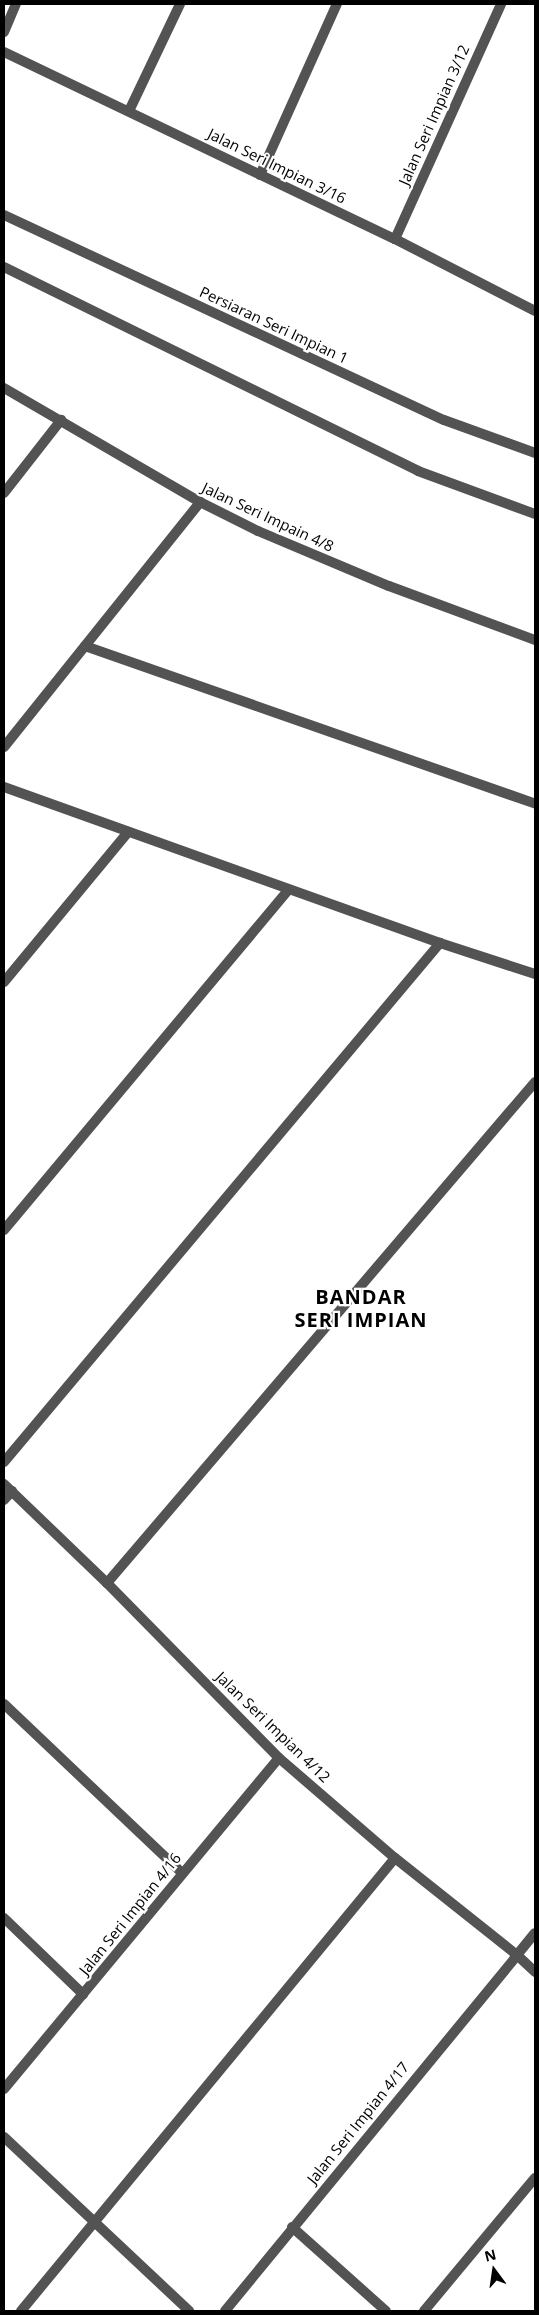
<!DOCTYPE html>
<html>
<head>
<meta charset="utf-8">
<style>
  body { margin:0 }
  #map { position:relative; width:539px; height:2315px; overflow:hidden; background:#fff; font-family:"Open Sans",sans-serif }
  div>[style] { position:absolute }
  .service>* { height:10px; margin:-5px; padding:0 5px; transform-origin:5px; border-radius:5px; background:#535353 }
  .minor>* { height:10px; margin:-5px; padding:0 5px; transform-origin:5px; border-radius:5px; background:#535353 }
  .tertiary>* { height:10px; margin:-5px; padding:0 5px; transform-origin:5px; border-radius:5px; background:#535353 }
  span { translate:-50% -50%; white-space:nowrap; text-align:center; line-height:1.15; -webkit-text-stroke:4.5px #fff; paint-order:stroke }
  .street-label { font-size:15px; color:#000 }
  .district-label { font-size:20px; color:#000; font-weight:700; letter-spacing:1px }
  .frame { position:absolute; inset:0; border:5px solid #000; pointer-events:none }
  .north { position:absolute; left:469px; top:2245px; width:50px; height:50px; -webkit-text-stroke:4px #fff; paint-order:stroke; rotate:346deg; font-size:14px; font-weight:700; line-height:20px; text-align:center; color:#000 }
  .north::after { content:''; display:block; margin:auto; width:18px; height:22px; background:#000; clip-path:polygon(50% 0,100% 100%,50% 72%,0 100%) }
</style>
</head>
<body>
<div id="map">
  <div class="service">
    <div style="left:4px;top:32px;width:30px;rotate:-67deg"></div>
    <div style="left:260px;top:175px;width:188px;rotate:-65.8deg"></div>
    <div style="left:4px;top:493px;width:93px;rotate:-52deg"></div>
    <div style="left:85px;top:646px;width:477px;rotate:19.3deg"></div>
    <div style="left:4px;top:982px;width:195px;rotate:-50.4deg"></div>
    <div style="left:4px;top:1462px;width:678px;rotate:-49.97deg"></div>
    <div style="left:4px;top:1500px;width:12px;rotate:-48deg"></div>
    <div style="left:4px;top:1704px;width:245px;rotate:43.5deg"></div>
    <div style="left:517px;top:1955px;width:25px;rotate:43deg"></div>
    <div style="left:4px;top:2137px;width:254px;rotate:43.2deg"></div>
    <div style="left:292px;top:2227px;width:126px;rotate:41.8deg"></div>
    <div style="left:21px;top:2311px;width:587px;rotate:-50.46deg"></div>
    <div style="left:424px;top:2311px;width:173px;rotate:-50.2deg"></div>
  </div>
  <div class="minor">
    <div style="left:4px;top:52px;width:433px;rotate:25.6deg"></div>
    <div style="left:395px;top:239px;width:157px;rotate:27.2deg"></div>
    <div style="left:129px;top:111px;width:119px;rotate:-64.5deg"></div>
    <div style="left:395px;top:239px;width:258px;rotate:-65.7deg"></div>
    <div style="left:4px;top:388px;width:227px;rotate:30.2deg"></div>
    <div style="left:200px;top:502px;width:65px;rotate:26.6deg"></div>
    <div style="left:258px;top:531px;width:142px;rotate:22.8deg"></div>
    <div style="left:389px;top:586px;width:156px;rotate:20.3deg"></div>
    <div style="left:4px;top:747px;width:314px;rotate:-51.3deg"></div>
    <div style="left:4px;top:787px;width:463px;rotate:19.7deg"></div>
    <div style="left:440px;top:943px;width:100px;rotate:18.1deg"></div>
    <div style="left:4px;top:1230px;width:443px;rotate:-50.1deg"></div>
    <div style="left:4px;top:1484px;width:143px;rotate:43.9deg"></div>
    <div style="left:107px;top:1583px;width:245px;rotate:45.5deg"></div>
    <div style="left:279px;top:1758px;width:153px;rotate:40.8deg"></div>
    <div style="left:395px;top:1858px;width:156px;rotate:38.5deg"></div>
    <div style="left:517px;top:1955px;width:28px;rotate:-51deg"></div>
    <div style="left:107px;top:1583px;width:659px;rotate:-49.49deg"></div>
    <div style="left:4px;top:1918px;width:110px;rotate:43.9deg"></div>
    <div style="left:4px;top:2089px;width:430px;rotate:-50.3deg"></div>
    <div style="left:225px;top:2311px;width:460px;rotate:-50.6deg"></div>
  </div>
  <div class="tertiary">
    <div style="left:4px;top:215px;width:485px;rotate:25deg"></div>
    <div style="left:444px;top:420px;width:97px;rotate:19.9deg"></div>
    <div style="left:4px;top:267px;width:462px;rotate:26.2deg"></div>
    <div style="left:418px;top:471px;width:125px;rotate:20.2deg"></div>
  </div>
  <div class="street-label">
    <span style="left:434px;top:115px;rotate:-66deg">Jalan Seri Impian 3/12</span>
    <span style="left:277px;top:166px;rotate:26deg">Jalan Seri Impian 3/16</span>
    <span style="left:274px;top:325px;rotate:25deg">Persiaran Seri Impian 1</span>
    <span style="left:268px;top:517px;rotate:25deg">Jalan Seri Impain 4/8</span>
    <span style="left:273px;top:1727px;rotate:44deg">Jalan Seri Impian 4/12</span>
    <span style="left:130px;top:1914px;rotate:-51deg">Jalan Seri Impian 4/16</span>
    <span style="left:358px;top:2123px;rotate:-51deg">Jalan Seri Impian 4/17</span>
  </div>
  <div class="district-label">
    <span style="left:361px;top:1308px">BANDAR<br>SERI IMPIAN</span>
  </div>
  <div class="frame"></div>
  <div class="north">N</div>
</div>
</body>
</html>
